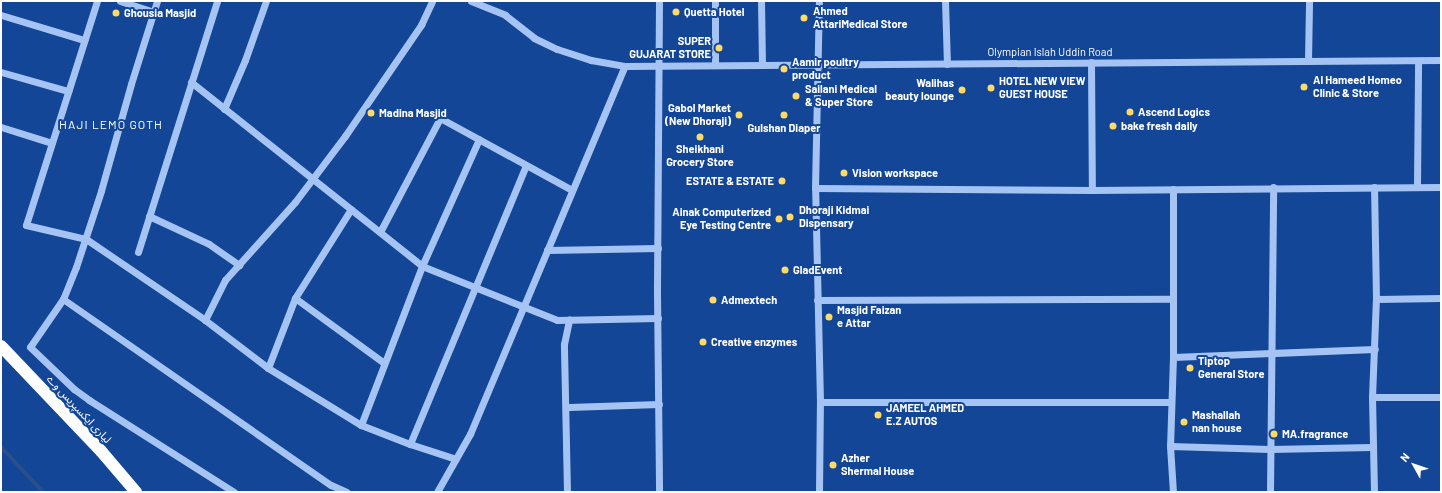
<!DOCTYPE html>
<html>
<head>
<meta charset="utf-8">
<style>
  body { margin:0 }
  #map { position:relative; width:1442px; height:493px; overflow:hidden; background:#134697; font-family:Barlow,"Noto Sans Arabic",sans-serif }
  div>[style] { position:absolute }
  .stream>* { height:4px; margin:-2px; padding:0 2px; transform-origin:2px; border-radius:2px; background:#2a4f8b }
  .minor>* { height:7px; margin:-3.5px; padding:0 3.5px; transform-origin:3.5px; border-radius:3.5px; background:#a5c4f3 }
  .highway>* { height:12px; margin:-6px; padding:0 6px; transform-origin:6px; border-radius:6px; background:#fff }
  .dots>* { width:11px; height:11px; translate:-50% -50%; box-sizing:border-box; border:2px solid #134697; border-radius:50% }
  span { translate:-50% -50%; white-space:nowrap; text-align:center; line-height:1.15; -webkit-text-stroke:4px #134697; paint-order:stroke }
  .poi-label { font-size:11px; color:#fff; font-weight:700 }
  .left { translate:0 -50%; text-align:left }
  .right { translate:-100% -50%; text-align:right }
  .street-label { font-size:11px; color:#fff }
  .neighbourhood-label { font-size:12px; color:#fff; letter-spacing:1px }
  .frame { position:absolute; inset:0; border:2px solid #fff; pointer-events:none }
  .north { position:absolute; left:1394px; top:445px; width:40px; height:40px; -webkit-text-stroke:3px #134697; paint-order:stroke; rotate:310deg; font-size:11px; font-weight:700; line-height:16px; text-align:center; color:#fff }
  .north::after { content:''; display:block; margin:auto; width:14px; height:18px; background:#fff; clip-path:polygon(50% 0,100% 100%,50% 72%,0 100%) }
</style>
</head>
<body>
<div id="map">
  <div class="stream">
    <div style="left:1px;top:447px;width:62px;rotate:47deg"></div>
  </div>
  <div class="minor">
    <div style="left:97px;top:1px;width:235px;rotate:107.6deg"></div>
    <div style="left:26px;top:225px;width:62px;rotate:13.1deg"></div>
    <div style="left:86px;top:239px;width:144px;rotate:34.2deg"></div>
    <div style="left:205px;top:320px;width:79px;rotate:37.3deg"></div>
    <div style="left:268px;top:368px;width:109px;rotate:31.5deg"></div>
    <div style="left:361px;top:425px;width:53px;rotate:21.2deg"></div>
    <div style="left:410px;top:444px;width:48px;rotate:18.1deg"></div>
    <div style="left:120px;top:1px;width:35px;rotate:18deg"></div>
    <div style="left:157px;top:1px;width:87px;rotate:107.4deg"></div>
    <div style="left:131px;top:84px;width:111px;rotate:105.7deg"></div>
    <div style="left:101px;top:191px;width:80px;rotate:108.2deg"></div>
    <div style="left:76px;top:267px;width:35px;rotate:112deg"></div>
    <div style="left:63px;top:299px;width:58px;rotate:124.5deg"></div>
    <div style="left:30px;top:347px;width:61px;rotate:43.7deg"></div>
    <div style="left:74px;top:389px;width:19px;rotate:36deg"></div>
    <div style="left:89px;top:400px;width:172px;rotate:32.4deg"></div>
    <div style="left:471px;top:1px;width:37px;rotate:22deg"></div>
    <div style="left:505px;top:15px;width:37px;rotate:38deg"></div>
    <div style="left:534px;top:38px;width:25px;rotate:26deg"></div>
    <div style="left:557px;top:49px;width:36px;rotate:18deg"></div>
    <div style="left:591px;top:60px;width:35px;rotate:10deg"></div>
    <div style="left:659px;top:1px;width:292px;rotate:90.4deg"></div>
    <div style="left:657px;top:293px;width:199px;rotate:89.4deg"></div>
    <div style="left:715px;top:1px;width:64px;rotate:90deg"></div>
    <div style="left:761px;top:1px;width:64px;rotate:89.1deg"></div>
    <div style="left:945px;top:1px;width:63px;rotate:88.2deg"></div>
    <div style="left:1px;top:15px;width:87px;rotate:16.8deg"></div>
    <div style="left:1308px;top:61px;width:60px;rotate:-89deg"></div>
    <div style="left:1091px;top:62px;width:128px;rotate:89.6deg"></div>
    <div style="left:1px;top:72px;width:70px;rotate:15.8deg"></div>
    <div style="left:191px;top:82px;width:295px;rotate:38.5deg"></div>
    <div style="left:422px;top:266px;width:145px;rotate:21.8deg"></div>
    <div style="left:557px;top:320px;width:101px;rotate:-1.1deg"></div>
    <div style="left:224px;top:109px;width:53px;rotate:-66.8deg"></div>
    <div style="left:245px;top:60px;width:63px;rotate:-70.4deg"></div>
    <div style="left:1px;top:127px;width:53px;rotate:17.4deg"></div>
    <div style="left:1417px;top:187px;width:126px;rotate:-89.5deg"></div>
    <div style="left:815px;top:188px;width:277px;rotate:0.4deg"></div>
    <div style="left:1092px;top:190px;width:349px;rotate:-0.5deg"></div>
    <div style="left:1173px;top:189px;width:168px;rotate:90deg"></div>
    <div style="left:1173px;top:357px;width:89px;rotate:91.9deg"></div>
    <div style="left:1170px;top:446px;width:46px;rotate:86.3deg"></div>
    <div style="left:149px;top:216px;width:66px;rotate:25deg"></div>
    <div style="left:209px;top:244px;width:37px;rotate:35deg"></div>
    <div style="left:380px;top:232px;width:129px;rotate:-62.2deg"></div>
    <div style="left:440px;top:118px;width:150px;rotate:28.6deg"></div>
    <div style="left:547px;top:250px;width:111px;rotate:-1deg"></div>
    <div style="left:138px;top:252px;width:263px;rotate:-72.5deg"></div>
    <div style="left:295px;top:298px;width:110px;rotate:36.1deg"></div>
    <div style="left:63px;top:299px;width:326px;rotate:34.8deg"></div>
    <div style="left:331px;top:485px;width:17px;rotate:24deg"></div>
    <div style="left:1376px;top:299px;width:65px;rotate:-0.9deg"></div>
    <div style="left:817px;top:300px;width:355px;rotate:-0.2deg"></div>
    <div style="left:205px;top:320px;width:45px;rotate:-63.4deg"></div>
    <div style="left:225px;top:280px;width:105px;rotate:-48.1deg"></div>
    <div style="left:295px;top:202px;width:83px;rotate:-52.9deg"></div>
    <div style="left:345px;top:136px;width:135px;rotate:-55.6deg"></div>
    <div style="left:421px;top:25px;width:26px;rotate:-65deg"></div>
    <div style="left:1173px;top:357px;width:202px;rotate:-2.3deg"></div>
    <div style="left:268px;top:368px;width:75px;rotate:-68.9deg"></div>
    <div style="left:295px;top:298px;width:105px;rotate:-57.8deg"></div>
    <div style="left:1372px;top:397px;width:69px"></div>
    <div style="left:820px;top:402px;width:351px"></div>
    <div style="left:569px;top:407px;width:90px;rotate:-1.9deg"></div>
    <div style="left:361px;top:425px;width:170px;rotate:-69deg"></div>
    <div style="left:422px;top:266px;width:139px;rotate:-65.8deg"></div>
    <div style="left:410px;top:444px;width:302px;rotate:-67.4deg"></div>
    <div style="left:1170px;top:446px;width:100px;rotate:1.7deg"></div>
    <div style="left:1270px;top:449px;width:102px;rotate:-1.1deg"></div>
    <div style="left:437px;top:492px;width:67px;rotate:-60.4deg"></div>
    <div style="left:470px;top:434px;width:399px;rotate:-67.2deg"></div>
    <div style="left:625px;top:66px;width:816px;rotate:-0.42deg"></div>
    <div style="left:567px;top:492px;width:148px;rotate:-91.2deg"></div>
    <div style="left:564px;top:344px;width:25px;rotate:-78deg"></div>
    <div style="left:819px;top:492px;width:90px;rotate:-89.4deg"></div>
    <div style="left:820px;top:402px;width:214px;rotate:-91.3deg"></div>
    <div style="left:815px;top:188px;width:187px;rotate:-88.8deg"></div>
    <div style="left:1270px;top:492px;width:305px;rotate:-89.4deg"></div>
    <div style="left:1374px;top:492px;width:95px;rotate:-91.2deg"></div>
    <div style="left:1372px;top:397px;width:98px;rotate:-87.7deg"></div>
    <div style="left:1376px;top:299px;width:112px;rotate:-91deg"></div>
  </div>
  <div class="highway">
    <div style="left:1px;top:346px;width:145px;rotate:46.4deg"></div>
    <div style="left:101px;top:451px;width:54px;rotate:49.5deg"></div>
  </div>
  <div class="dots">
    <div style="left:676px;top:12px;background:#ffda66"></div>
    <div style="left:116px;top:13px;background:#ffda66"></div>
    <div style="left:804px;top:18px;background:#ffda66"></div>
    <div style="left:719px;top:48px;background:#ffda66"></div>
    <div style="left:784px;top:69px;background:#ffda66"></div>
    <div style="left:1304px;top:87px;background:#ffda66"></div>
    <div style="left:991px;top:88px;background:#ffda66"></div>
    <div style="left:962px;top:90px;background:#ffda66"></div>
    <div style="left:796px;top:96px;background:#ffda66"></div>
    <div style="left:1130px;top:112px;background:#ffda66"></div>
    <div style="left:371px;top:113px;background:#ffda66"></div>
    <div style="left:739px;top:115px;background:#ffda66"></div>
    <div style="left:784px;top:115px;background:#ffda66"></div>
    <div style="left:1113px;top:126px;background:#ffda66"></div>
    <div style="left:700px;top:137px;background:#ffda66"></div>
    <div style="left:844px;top:173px;background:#ffda66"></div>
    <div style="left:782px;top:181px;background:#ffda66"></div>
    <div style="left:790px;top:217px;background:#ffda66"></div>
    <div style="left:779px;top:219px;background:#ffda66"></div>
    <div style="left:785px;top:270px;background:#ffda66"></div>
    <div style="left:713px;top:300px;background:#ffda66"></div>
    <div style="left:829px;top:317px;background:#ffda66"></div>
    <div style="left:703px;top:342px;background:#ffda66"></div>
    <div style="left:1190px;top:368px;background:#ffda66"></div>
    <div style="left:878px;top:415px;background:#ffda66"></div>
    <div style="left:1184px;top:422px;background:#ffda66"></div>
    <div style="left:1274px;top:434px;background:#ffda66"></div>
    <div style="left:833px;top:465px;background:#ffda66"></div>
  </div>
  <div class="poi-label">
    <span class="left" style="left:684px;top:12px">Quetta Hotel</span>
    <span class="left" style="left:813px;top:18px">Ahmed<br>AttariMedical Store</span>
    <span class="left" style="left:124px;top:13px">Ghousia Masjid</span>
    <span class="right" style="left:711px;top:48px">SUPER<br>GUJARAT STORE</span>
    <span class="left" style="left:792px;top:69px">Aamir poultry<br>product</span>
    <span class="left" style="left:1313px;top:87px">Al Hameed Homeo<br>Clinic &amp; Store</span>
    <span class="left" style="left:999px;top:88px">HOTEL NEW VIEW<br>GUEST HOUSE</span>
    <span class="right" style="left:954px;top:90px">Walihas<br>beauty lounge</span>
    <span class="left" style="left:805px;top:96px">Sailani Medical<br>&amp; Super Store</span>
    <span class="right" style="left:731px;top:115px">Gabol Market<br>(New Dhoraji)</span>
    <span class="left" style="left:1138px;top:112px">Ascend Logics</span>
    <span class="left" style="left:379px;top:113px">Madina Masjid</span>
    <span class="left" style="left:1121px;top:126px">bake fresh daily</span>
    <span style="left:784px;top:128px">Gulshan Diaper</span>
    <span style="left:700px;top:156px">Sheikhani<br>Grocery Store</span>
    <span class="left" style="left:852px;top:173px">Vision workspace</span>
    <span class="right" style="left:774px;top:181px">ESTATE &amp; ESTATE</span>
    <span class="left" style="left:799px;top:217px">Dhoraji Kidmai<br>Dispensary</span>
    <span class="right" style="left:771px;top:219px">Ainak Computerized<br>Eye Testing Centre</span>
    <span class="left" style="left:793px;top:270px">GladEvent</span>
    <span class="left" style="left:721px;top:300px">Admextech</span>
    <span class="left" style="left:837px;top:317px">Masjid Faizan<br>e Attar</span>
    <span class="left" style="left:711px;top:342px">Creative enzymes</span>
    <span class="left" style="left:1198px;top:368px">Tiptop<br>General Store</span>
    <span class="left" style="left:886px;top:415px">JAMEEL AHMED<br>E.Z AUTOS</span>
    <span class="left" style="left:1192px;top:422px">Mashallah<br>nan house</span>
    <span class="left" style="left:1282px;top:434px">MA.fragrance</span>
    <span class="left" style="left:841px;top:465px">Azher<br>Shermal House</span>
  </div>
  <div class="street-label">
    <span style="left:1050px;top:52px">Olympian Islah Uddin Road</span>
    <span style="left:79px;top:409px;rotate:47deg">لیاری ایکسپریس وے</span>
  </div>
  <div class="neighbourhood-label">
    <span style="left:111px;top:125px">HAJI LEMO GOTH</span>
  </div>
  <div class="frame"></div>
  <div class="north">N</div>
</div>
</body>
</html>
